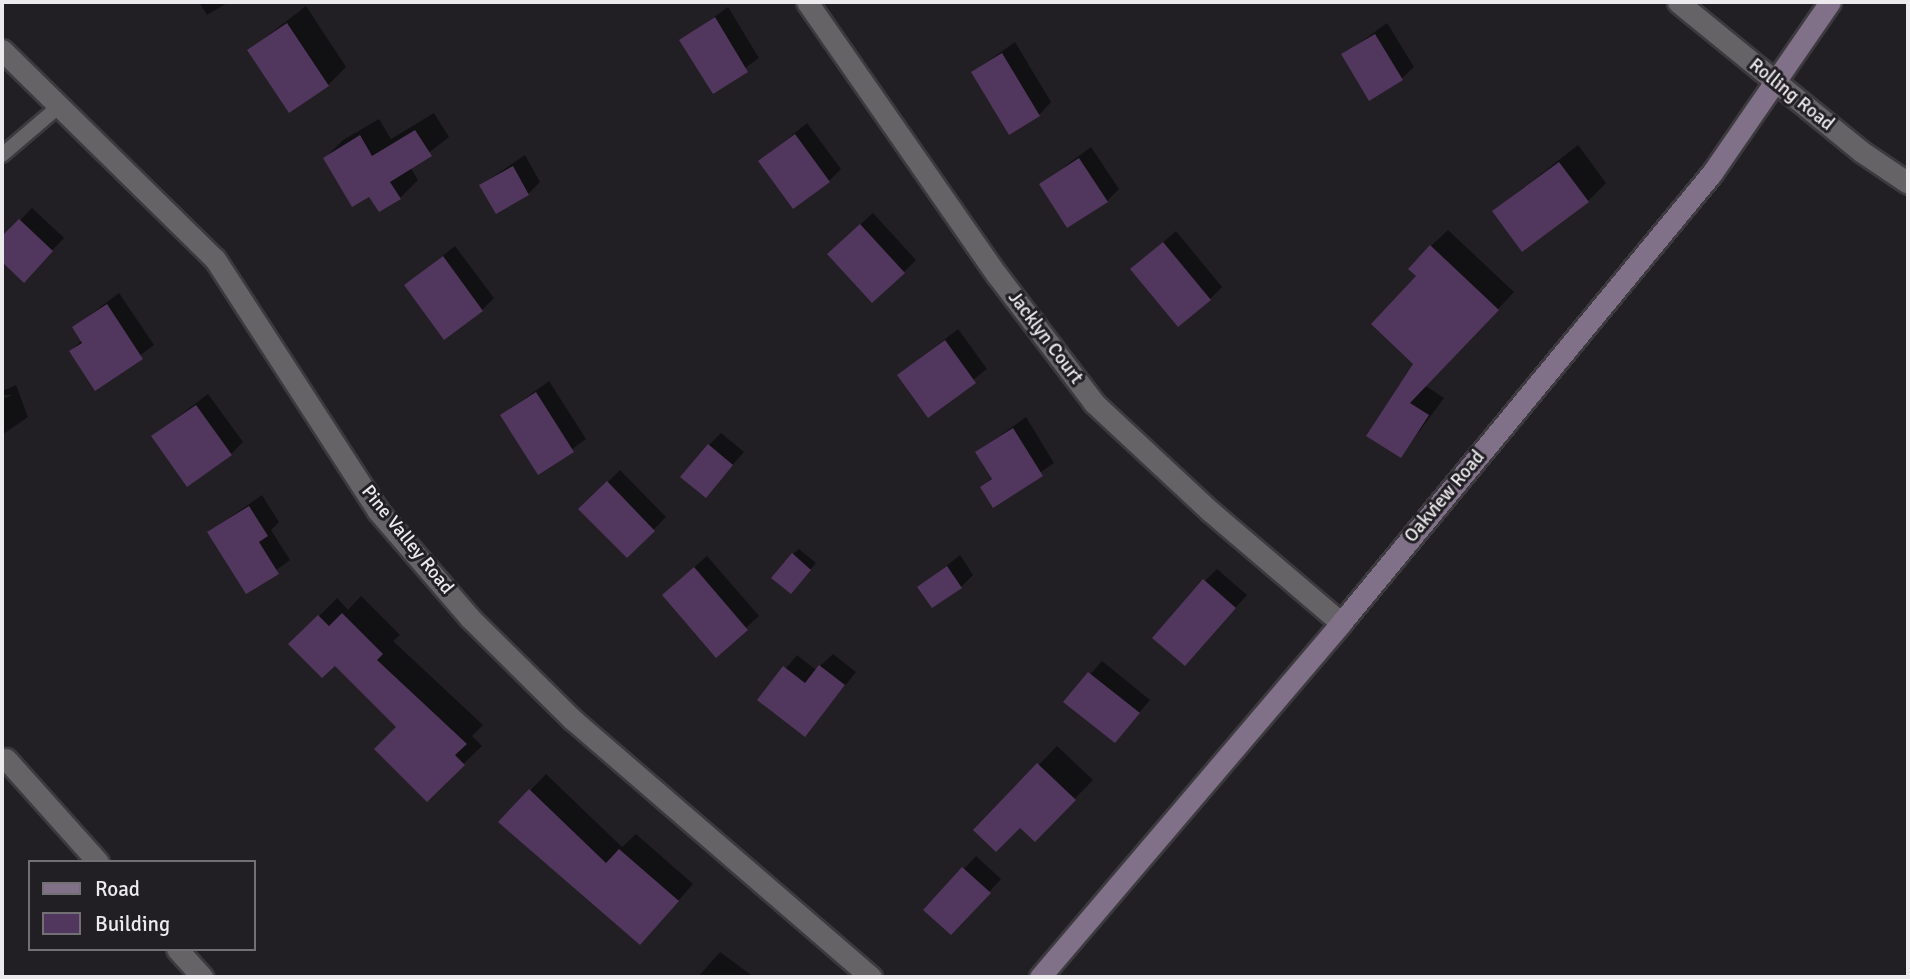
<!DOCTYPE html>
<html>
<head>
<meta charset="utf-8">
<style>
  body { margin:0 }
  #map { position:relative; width:1910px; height:979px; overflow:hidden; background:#211f23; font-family:Signika,sans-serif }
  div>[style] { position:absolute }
  .shadow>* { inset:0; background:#0007 }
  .building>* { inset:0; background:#51365e }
  .roads { filter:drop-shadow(2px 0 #3c3a3e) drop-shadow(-2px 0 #3c3a3e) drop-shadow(0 2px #3c3a3e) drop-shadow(0 -2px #3c3a3e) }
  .lane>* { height:14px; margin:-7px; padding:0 7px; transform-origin:7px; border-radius:7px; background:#666367 }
  .street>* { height:21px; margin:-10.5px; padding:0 10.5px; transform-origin:10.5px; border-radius:10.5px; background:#666367 }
  .secondary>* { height:21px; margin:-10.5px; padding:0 10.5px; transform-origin:10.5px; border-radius:10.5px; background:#807088 }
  span { translate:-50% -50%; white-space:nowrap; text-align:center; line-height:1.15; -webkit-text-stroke:6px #211f23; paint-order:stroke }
  .street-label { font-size:19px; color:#eceaed }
  .frame { position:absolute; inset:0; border:4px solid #eceaed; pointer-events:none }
  .legend { position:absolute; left:28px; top:860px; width:228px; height:91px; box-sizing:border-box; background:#211f23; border:2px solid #727074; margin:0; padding:9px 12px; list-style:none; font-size:21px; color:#eceaed }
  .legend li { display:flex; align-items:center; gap:14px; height:35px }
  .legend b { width:35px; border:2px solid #727074 }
</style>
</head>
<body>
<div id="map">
  <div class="shadow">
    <div style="clip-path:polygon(199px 2px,229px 2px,207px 15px)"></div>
    <div style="clip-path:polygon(306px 6px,346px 67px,328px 85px,249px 50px)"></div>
    <div style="clip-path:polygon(728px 7px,759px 58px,713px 91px,682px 40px)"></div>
    <div style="clip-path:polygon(1387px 23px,1414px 67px,1401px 79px,1343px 55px)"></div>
    <div style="clip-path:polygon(1015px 42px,1051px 102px,1039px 115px,973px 72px)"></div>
    <div style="clip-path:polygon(434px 113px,449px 137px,410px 167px,418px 180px,400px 198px,370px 194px,325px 158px,343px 140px,379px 119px,391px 139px)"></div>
    <div style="clip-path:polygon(807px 123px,841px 169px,829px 181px,760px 161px)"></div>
    <div style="clip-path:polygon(1578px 145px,1606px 183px,1588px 201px,1494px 211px)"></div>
    <div style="clip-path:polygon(1091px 147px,1119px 189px,1107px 201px,1041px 184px)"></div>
    <div style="clip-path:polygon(525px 155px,540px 182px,528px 194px,481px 185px)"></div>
    <div style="clip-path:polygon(32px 208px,64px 238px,24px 280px,2px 260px,2px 239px)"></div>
    <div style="clip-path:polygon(873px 213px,916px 260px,904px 272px,841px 242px)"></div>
    <div style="clip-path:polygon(1448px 230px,1514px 292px,1426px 386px,1444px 398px,1401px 456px,1415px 364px,1418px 276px,1431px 246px)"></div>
    <div style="clip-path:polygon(1176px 231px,1222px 287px,1210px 299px,1132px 269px)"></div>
    <div style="clip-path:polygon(455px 246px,494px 298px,482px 310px,406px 285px)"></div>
    <div style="clip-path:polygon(119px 293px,154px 345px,96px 388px,71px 351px,82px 340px,74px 327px)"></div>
    <div style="clip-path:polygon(958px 329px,987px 369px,928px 415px,899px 375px)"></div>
    <div style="clip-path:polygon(549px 381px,586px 439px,539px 473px,502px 415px)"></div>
    <div style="clip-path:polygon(16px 385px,28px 417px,2px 435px,2px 399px,13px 395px,2px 395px,2px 391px)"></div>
    <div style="clip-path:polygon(208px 394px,243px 442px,231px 454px,153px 436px)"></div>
    <div style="clip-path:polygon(1026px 417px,1054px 463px,993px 505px,982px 487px,993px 477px,977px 452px)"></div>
    <div style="clip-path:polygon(721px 433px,744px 452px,706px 495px,709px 445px)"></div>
    <div style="clip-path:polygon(620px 470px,666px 517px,627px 556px,581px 509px)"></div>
    <div style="clip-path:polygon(262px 495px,279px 522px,271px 530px,290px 560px,247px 592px,209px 532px)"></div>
    <div style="clip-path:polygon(799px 549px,816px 563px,796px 586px,793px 554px)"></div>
    <div style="clip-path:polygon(960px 555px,973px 575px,961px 587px,920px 587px)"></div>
    <div style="clip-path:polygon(707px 556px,759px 616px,716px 655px,676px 583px)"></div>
    <div style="clip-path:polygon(1217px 569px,1247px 595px,1196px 652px,1205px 581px)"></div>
    <div style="clip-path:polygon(361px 596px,400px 635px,393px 641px,483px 725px,472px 736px,482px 746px,427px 799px,399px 727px,335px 663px,291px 644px,337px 598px,348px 610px)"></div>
    <div style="clip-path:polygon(833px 654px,856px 672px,805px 735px,760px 700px,797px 655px,816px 670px)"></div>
    <div style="clip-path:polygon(1102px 661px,1150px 700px,1115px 741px,1066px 702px)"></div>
    <div style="clip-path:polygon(1057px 746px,1093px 780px,1035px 839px,1021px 826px,976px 830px)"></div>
    <div style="clip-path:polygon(546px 774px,622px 847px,636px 834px,693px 884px,655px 927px,500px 822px)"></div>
    <div style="clip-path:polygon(976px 856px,1001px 879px,963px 921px,926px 910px)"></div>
    <div style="clip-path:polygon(720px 952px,754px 977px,698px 977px)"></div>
  </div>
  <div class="building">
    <div style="clip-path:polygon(715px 17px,748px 72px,713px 94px,679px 40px)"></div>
    <div style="clip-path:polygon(287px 23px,329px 86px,289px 113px,247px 50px)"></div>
    <div style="clip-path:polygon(1375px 34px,1403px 80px,1369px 101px,1341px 54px)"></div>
    <div style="clip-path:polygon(1002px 53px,1040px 116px,1009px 135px,971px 72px)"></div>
    <div style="clip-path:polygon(415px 130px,432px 156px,390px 182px,401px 199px,379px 212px,369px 197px,352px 207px,323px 158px,360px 135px,372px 156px)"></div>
    <div style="clip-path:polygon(795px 134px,830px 182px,793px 209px,758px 161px)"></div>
    <div style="clip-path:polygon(1079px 158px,1108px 202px,1067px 228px,1039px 184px)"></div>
    <div style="clip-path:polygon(1559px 162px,1589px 202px,1522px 252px,1492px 211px)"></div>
    <div style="clip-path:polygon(513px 166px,529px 195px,496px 214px,479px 185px)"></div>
    <div style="clip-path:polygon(19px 219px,53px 251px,24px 283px,2px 262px,2px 236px)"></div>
    <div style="clip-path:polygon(860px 224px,905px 273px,872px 303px,827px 254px)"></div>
    <div style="clip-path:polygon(1163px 242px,1211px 300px,1178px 327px,1130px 269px)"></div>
    <div style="clip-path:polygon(1430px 245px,1499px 310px,1410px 403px,1429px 415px,1401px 458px,1366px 436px,1413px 364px,1371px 324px,1416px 276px,1408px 269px)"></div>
    <div style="clip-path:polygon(443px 256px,483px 311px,444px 340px,404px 285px)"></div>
    <div style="clip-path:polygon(107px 304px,143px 359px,95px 391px,69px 351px,82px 343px,72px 327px)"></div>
    <div style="clip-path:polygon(945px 340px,976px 383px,928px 418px,897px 375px)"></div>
    <div style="clip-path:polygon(536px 392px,574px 452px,538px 475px,500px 415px)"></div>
    <div style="clip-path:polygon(196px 405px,232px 455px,187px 487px,151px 436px)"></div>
    <div style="clip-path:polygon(1013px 428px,1043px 476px,993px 508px,980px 487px,992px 479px,975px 452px)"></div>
    <div style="clip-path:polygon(708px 444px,733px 465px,706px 498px,680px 477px)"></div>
    <div style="clip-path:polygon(607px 481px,655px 531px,627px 558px,578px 509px)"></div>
    <div style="clip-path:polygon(249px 506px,268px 536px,259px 542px,279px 574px,246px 594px,207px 532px)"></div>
    <div style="clip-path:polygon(792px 553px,811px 570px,791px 594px,771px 578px)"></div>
    <div style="clip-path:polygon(947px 566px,962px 588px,932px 608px,917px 587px)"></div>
    <div style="clip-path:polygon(694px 567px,748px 630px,716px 658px,662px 595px)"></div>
    <div style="clip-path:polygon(1203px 579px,1236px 608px,1185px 666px,1152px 638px)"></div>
    <div style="clip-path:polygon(342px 613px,383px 654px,377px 660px,467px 744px,455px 755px,465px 765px,427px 802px,374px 749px,396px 727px,335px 666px,322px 678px,288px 644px,318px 615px,329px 626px)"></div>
    <div style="clip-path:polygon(819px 665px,845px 685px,805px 737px,757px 700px,783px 666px,805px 683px)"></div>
    <div style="clip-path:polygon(1088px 672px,1140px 713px,1115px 743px,1063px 702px)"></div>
    <div style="clip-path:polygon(1037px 763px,1076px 800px,1035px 842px,1020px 828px,996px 852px,973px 830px)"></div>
    <div style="clip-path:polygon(529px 789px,606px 863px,619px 849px,679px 901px,640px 945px,498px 822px)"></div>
    <div style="clip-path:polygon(962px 867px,991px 893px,951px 935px,923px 910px)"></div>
  </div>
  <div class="roads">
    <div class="lane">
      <div style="left:2px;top:155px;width:72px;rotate:-40.5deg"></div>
    </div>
    <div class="street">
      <div style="left:807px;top:2px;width:333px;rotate:55.2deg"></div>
      <div style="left:997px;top:275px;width:161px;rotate:52.8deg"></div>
      <div style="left:1094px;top:403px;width:158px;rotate:43deg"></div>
      <div style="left:1210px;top:511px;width:172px;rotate:40.5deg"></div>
      <div style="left:1678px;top:2px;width:237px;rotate:39.2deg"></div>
      <div style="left:1862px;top:152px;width:55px;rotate:34deg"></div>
      <div style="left:2px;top:50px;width:298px;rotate:44.5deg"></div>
      <div style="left:215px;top:259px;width:300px;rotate:57.1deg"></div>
      <div style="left:378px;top:511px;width:141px;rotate:49.3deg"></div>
      <div style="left:470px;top:618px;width:144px;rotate:44.7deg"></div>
      <div style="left:572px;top:719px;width:395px;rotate:40.8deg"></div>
      <div style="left:6px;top:759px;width:138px;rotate:48.2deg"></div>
      <div style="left:177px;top:949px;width:38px;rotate:48deg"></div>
    </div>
    <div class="secondary">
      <div style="left:1040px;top:977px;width:465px;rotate:-49.6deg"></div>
      <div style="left:1341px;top:623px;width:583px;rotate:-50.5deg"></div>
      <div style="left:1712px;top:173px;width:208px;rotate:-55.4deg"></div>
    </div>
  </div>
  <div class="street-label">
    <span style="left:1791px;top:95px;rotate:39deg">Rolling Road</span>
    <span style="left:1045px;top:338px;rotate:53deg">Jacklyn Court</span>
    <span style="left:1445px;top:497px;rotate:-50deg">Oakview Road</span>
    <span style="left:407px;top:540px;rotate:51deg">Pine Valley Road</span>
  </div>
  <div class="frame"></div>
  <ul class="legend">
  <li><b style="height:9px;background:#807088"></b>Road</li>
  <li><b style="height:19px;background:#51365e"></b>Building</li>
  </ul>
</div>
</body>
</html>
